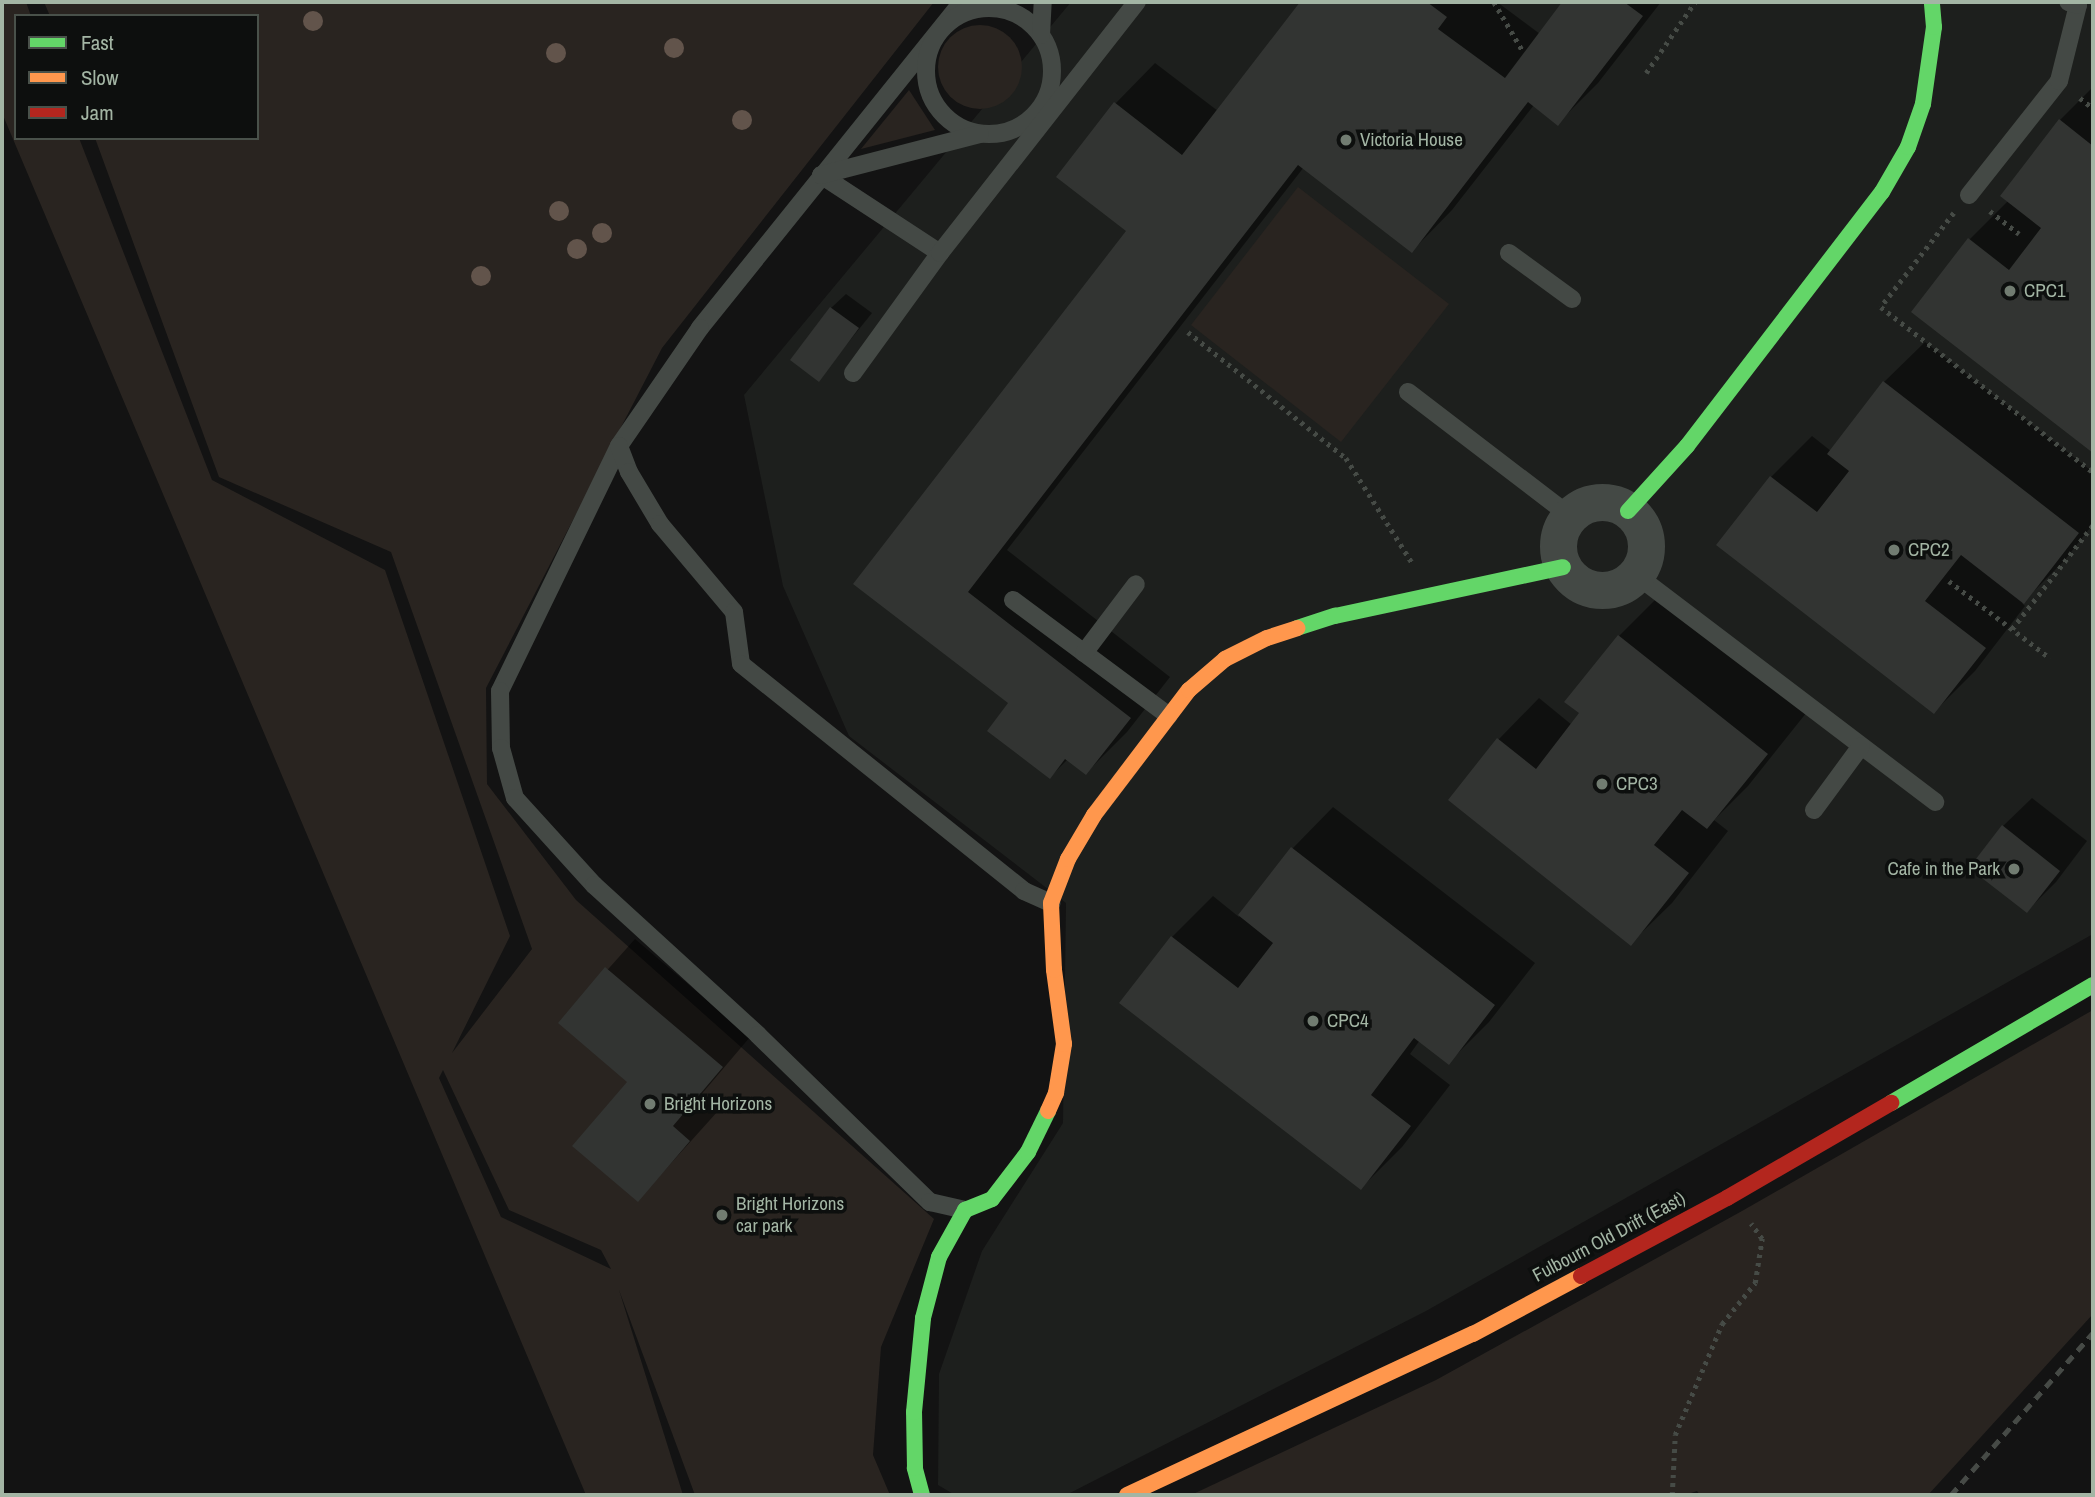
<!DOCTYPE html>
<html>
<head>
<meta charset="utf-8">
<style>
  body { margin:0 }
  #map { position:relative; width:2095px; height:1497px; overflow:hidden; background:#131313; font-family:"Archivo Narrow",sans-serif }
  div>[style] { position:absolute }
  .built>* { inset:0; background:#1d1f1d }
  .green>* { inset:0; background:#292420 }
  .round { border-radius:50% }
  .shadow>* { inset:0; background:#0007 }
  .building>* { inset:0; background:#323432 }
  .path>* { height:4.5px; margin-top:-2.25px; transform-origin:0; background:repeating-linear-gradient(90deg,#464b46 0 3.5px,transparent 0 8.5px) }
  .lane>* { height:18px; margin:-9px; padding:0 9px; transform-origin:9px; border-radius:9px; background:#444945 }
  .lane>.ring { margin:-9px; padding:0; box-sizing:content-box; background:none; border:18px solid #444945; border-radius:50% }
  .street>* { height:37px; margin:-18.5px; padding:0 18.5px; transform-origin:18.5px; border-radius:18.5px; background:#444945 }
  .street>.ring { margin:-18.5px; padding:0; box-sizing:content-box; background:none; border:37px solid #444945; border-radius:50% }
  .fast>* { height:16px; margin:-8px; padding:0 8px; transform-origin:8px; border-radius:8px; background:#63d668 }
  .slow>* { height:16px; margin:-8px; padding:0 8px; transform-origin:8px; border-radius:8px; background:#ff974d }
  .jam>* { height:16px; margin:-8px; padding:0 8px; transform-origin:8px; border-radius:8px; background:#b3261e }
  .rail>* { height:5px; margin-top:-2.5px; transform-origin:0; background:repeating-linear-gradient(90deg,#464a46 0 9px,transparent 0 16px) }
  .trees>* { width:20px; height:20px; margin:-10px; border-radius:50%; background:#62544b }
  .dots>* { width:19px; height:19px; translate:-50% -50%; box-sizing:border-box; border:4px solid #0d0f0e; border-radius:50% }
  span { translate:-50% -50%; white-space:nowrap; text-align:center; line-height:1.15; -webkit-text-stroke:7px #0d0f0e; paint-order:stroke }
  .poi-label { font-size:19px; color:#a3b5a4 }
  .left { translate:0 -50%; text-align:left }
  .right { translate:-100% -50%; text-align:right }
  .street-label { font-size:19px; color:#a3b5a4 }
  .frame { position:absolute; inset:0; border:4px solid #a3b5a4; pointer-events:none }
  .legend { position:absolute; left:14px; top:14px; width:245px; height:126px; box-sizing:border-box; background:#0d0f0e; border:2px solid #49514a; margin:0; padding:9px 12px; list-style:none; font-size:21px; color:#a3b5a4 }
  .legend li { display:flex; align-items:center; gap:14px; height:35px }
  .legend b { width:35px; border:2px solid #49514a }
</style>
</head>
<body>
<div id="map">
  <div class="built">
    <div style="clip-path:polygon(1071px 2px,2093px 2px,2093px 934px,1426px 1311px,1066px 1495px,955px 1495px,938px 1485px,939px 1374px,982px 1251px,1063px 1123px,1066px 903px,849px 736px,783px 586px,744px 395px)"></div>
  </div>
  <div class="green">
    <div style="clip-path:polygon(evenodd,2px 2px,26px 2px,31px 16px,16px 16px,16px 138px,79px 138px,212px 480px,385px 570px,510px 936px,452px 1053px,532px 949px,391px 552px,219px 477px,95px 138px,257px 138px,257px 16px,50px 16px,44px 2px,934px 2px,662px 348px,486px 688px,487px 784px,576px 900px,934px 1219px,881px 1347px,873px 1455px,890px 1495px,695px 1495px,619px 1290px,683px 1495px,586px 1495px,2px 113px,2px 2px,443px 1070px,509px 1210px,601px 1250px,611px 1269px,501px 1217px,439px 1078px,443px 1070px)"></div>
    <div class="round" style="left:938px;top:25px;width:84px;height:84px"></div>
    <div style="clip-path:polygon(909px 90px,935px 130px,861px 149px)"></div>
    <div style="clip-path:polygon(1298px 187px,1449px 304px,1341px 442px,1191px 325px)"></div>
    <div style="clip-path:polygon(2093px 1010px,2093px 1314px,1928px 1495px,1700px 1495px,1697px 1491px,1685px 1495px,1191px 1495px,1436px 1380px,1742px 1211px)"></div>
  </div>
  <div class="shadow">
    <div style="clip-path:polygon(1303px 2px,1497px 2px,1540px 34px,1564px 2px,1661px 2px,1598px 83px,1558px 123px,1534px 105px,1452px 210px,1412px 251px,1304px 167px,1007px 550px,1170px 677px,1127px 732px,1086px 773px,1068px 759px,1050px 777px,1010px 703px,856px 583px,1128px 231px,1115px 104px,1155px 63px,1218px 111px)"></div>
    <div style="clip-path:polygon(2093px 87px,2093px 451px,1914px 311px,1970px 239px,2008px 201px,2060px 120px)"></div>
    <div style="clip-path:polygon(846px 294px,872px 313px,818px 380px,831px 308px)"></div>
    <div style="clip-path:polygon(1925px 342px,2093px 472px,2093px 524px,2064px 561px,2022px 603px,2025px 606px,1975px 671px,1934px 712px,1718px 545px,1771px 477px,1812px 436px,1831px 451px,1884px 382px)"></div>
    <div style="clip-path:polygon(1660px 595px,1807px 712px,1748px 786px,1714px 820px,1728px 831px,1672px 903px,1631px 943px,1450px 800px,1499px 739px,1539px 698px,1572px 725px,1582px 713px,1567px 701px,1619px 636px)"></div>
    <div style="clip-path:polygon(2032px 798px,2087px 841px,2056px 882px,2027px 911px,2003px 826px)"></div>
    <div style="clip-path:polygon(1333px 807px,1535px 963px,1489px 1022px,1449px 1062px,1420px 1040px,1410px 1054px,1450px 1085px,1402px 1147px,1361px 1188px,1121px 1002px,1172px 937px,1213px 896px,1239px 917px,1293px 848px)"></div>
    <div style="clip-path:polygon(635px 939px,750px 1037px,700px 1096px,718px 1111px,638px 1200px,629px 1081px,560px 1023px)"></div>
  </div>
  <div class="building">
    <div style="clip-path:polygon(1300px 2px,1427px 2px,1447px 17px,1438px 29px,1505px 78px,1562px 2px,1624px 2px,1643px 16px,1558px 126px,1528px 102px,1412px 253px,1298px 165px,968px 592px,1131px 718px,1086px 775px,1065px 759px,1050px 779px,987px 731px,1008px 703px,853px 584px,1126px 231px,1056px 177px,1114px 102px,1182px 155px)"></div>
    <div style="clip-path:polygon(2059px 119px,2093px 146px,2093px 333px,2091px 336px,2093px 338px,2093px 453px,1911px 312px,1968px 238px,2009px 270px,2041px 228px,2000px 196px)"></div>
    <div style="clip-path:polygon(830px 307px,859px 328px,819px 382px,790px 360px)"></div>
    <div style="clip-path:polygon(1883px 381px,2079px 533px,2024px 604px,1961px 555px,1925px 601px,1986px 648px,1934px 714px,1716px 545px,1770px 476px,1817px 512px,1849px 471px,1827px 454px)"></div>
    <div style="clip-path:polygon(1618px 635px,1768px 754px,1707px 829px,1682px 810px,1654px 845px,1689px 873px,1631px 946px,1448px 800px,1497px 738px,1536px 769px,1579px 713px,1564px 702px)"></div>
    <div style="clip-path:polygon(2002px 825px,2060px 871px,2027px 913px,1969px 868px)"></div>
    <div style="clip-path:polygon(1291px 847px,1495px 1005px,1449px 1065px,1414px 1038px,1371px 1095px,1411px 1126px,1361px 1190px,1119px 1003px,1171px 936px,1238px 988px,1273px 943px,1238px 915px)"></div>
    <div style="clip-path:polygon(605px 967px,723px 1067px,673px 1126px,690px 1141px,638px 1202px,572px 1146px,627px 1082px,558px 1023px)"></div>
  </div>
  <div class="path">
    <div style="left:1494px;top:2px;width:59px;rotate:59.5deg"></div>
    <div style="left:1646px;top:73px;width:86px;rotate:-55.4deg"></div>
    <div style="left:2080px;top:98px;width:16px;rotate:38deg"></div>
    <div style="left:1990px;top:211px;width:37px;rotate:38deg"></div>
    <div style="left:1954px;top:213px;width:119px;rotate:127.8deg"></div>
    <div style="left:1881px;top:307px;width:269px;rotate:37.9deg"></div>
    <div style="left:1188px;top:332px;width:202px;rotate:38.6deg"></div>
    <div style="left:1346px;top:458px;width:125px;rotate:57.7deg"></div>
    <div style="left:1949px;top:581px;width:127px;rotate:37.3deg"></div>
    <div style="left:2012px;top:629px;width:132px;rotate:-52.1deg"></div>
    <div style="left:1672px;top:1495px;width:60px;rotate:-87.1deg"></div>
    <div style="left:1675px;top:1435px;width:121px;rotate:-67.1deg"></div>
    <div style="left:1722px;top:1324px;width:53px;rotate:-51.2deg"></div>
    <div style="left:1755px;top:1283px;width:45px;rotate:-81deg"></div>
    <div style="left:1762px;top:1239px;width:19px;rotate:-126deg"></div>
  </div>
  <div class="lane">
    <div style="left:962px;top:2px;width:418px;rotate:128.8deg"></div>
    <div style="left:700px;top:328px;width:143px;rotate:124.5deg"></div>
    <div style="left:619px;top:446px;width:272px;rotate:115.9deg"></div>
    <div style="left:500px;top:691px;width:57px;rotate:89deg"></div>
    <div style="left:501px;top:748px;width:52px;rotate:74.4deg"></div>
    <div style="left:515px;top:798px;width:118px;rotate:47.8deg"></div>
    <div style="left:594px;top:885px;width:222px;rotate:42.4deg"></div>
    <div style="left:758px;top:1035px;width:240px;rotate:44.2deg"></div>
    <div style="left:930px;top:1202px;width:36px;rotate:13deg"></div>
    <div class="ring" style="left:926px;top:8px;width:108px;height:108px"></div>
    <div style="left:1041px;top:35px;width:33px;rotate:-87deg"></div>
    <div style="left:1969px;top:195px;width:145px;rotate:-51.7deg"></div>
    <div style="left:2059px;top:81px;width:78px;rotate:-76deg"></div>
    <div style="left:2078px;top:5px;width:10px;rotate:-163deg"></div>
    <div style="left:940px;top:253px;width:142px;rotate:-146.8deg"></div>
    <div style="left:821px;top:175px;width:164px;rotate:-14.5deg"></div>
    <div style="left:1509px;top:253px;width:78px;rotate:36.1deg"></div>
    <div style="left:853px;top:373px;width:148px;rotate:-54.1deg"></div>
    <div style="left:940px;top:253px;width:319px;rotate:-51.9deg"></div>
    <div style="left:1408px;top:392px;width:204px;rotate:37.4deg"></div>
    <div style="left:619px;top:446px;width:28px;rotate:69deg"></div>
    <div style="left:629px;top:472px;width:61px;rotate:59.2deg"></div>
    <div style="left:660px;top:524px;width:115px;rotate:49.9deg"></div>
    <div style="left:734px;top:612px;width:52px;rotate:82.3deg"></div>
    <div style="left:741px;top:664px;width:363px;rotate:38.7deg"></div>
    <div style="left:1024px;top:891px;width:30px;rotate:24deg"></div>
    <div style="left:1635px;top:574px;width:377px;rotate:37.2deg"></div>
    <div style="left:1013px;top:600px;width:194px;rotate:36.6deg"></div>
    <div style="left:1084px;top:653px;width:86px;rotate:-53deg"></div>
    <div style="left:1814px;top:810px;width:79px;rotate:-53.7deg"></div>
  </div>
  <div class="street">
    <div class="ring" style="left:1558px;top:502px;width:51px;height:51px"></div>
  </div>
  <div class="fast">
    <div style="left:1628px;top:511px;width:88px;rotate:-47.8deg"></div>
    <div style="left:1687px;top:446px;width:320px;rotate:-52.5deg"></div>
    <div style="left:1882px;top:192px;width:52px;rotate:-60deg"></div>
    <div style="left:1908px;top:147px;width:46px;rotate:-70.8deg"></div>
    <div style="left:1923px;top:104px;width:78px;rotate:-81.9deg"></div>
    <div style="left:1934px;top:27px;width:25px;rotate:-95deg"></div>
    <div style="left:1297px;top:628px;width:40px;rotate:-18deg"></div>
    <div style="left:1335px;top:616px;width:233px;rotate:-12.1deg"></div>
    <div style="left:1891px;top:1103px;width:234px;rotate:-30.3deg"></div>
    <div style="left:922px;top:1495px;width:28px;rotate:-105deg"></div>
    <div style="left:915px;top:1468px;width:56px;rotate:-91deg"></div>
    <div style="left:914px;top:1412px;width:94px;rotate:-84.5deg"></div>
    <div style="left:923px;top:1318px;width:63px;rotate:-75.3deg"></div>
    <div style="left:939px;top:1257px;width:54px;rotate:-61deg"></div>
    <div style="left:965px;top:1210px;width:29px;rotate:-22deg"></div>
    <div style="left:992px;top:1199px;width:59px;rotate:-52.5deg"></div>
    <div style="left:1028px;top:1152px;width:46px;rotate:-64deg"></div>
  </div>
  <div class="slow">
    <div style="left:1048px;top:1111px;width:20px;rotate:-66deg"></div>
    <div style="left:1056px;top:1093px;width:50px;rotate:-80.7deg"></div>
    <div style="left:1064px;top:1044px;width:75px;rotate:-97.7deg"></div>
    <div style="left:1054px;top:970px;width:67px;rotate:-92.6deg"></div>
    <div style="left:1051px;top:903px;width:47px;rotate:-68.9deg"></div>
    <div style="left:1068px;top:859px;width:51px;rotate:-59.4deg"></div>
    <div style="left:1094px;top:815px;width:157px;rotate:-52.8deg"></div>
    <div style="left:1189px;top:690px;width:48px;rotate:-40.7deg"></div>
    <div style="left:1225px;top:659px;width:47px;rotate:-26.6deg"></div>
    <div style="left:1267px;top:638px;width:32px;rotate:-18deg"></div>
    <div style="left:1127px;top:1495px;width:382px;rotate:-25deg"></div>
    <div style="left:1473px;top:1334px;width:123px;rotate:-28.2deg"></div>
  </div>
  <div class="jam">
    <div style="left:1581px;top:1276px;width:166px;rotate:-28.1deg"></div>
    <div style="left:1727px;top:1198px;width:190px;rotate:-30.1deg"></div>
  </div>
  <div class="rail">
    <div style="left:1951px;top:1495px;width:215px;rotate:-48.8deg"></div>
  </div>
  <div class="trees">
    <div style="left:313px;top:21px"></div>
    <div style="left:674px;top:48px"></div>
    <div style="left:556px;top:53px"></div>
    <div style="left:742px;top:120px"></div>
    <div style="left:559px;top:211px"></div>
    <div style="left:602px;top:233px"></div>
    <div style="left:577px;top:249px"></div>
    <div style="left:481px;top:276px"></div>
  </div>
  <div class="dots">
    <div style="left:1346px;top:140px;background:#717c71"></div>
    <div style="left:2010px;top:291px;background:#717c71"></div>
    <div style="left:1894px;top:550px;background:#717c71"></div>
    <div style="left:1602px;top:784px;background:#717c71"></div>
    <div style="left:2014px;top:869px;background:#717c71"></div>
    <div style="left:1313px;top:1021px;background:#717c71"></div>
    <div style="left:650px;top:1104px;background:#717c71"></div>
    <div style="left:722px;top:1215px;background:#717c71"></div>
  </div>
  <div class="poi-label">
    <span class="left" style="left:1360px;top:140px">Victoria House</span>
    <span class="left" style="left:2024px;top:291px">CPC1</span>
    <span class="left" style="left:1908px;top:550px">CPC2</span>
    <span class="left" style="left:1616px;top:784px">CPC3</span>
    <span class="right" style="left:2000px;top:869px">Cafe in the Park</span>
    <span class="left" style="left:1327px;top:1021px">CPC4</span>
    <span class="left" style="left:664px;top:1104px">Bright Horizons</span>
    <span class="left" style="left:736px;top:1215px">Bright Horizons<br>car park</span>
  </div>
  <div class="street-label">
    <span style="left:1609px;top:1237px;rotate:-28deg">Fulbourn Old Drift (East)</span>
  </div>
  <div class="frame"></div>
  <ul class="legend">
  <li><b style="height:9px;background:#63d668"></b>Fast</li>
  <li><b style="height:9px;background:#ff974d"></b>Slow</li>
  <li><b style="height:9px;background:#b3261e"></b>Jam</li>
  </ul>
</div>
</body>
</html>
